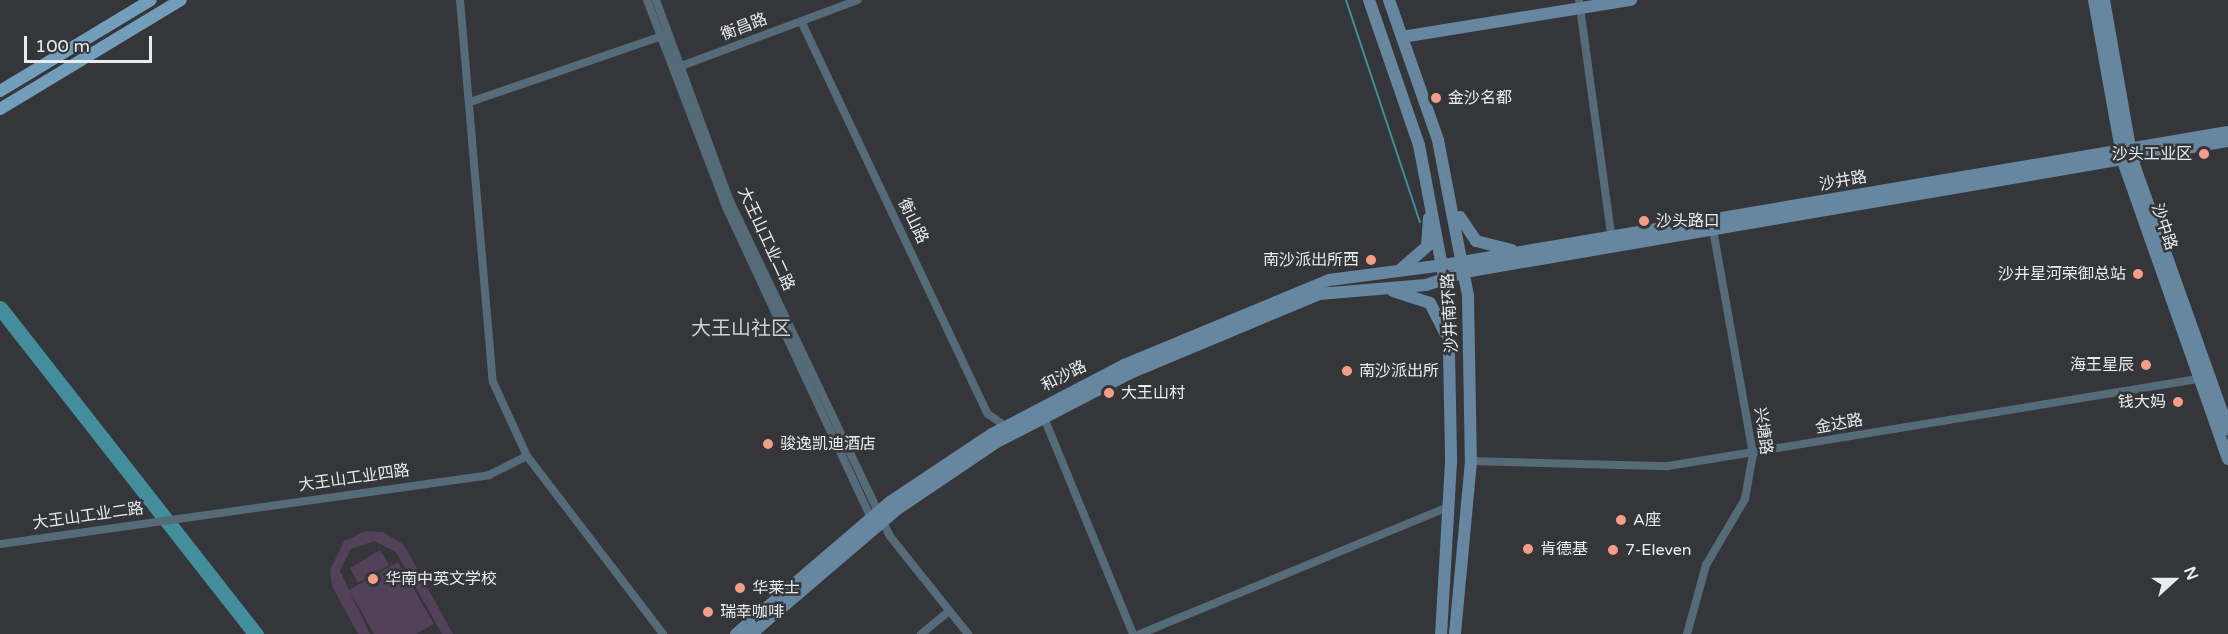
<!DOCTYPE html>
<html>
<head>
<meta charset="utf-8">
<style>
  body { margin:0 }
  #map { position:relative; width:2228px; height:634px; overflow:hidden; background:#35363a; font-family:"Varela Round","Noto Sans SC",sans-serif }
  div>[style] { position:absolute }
  .green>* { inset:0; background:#53415a }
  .stream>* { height:2px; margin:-1px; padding:0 1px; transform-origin:1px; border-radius:1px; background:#448d9d }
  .river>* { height:15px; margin:-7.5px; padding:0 7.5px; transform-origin:7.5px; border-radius:7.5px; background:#448d9d }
  .street>* { height:8px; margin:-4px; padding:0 4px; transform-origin:4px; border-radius:4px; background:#566b79 }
  .secondary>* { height:12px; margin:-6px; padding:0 6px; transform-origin:6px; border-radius:6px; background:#66879f }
  .primary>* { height:12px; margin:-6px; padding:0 6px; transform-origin:6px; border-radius:6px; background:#729dbb }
  .dots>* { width:16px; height:16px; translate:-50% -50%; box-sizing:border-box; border:3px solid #35363a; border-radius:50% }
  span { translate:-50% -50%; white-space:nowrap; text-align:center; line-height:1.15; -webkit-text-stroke:5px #35363a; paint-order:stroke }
  .street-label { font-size:16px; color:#eaebed }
  .poi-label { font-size:16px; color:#eaebed }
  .left { translate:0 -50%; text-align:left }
  .right { translate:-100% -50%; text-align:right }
  .quarter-label { font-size:20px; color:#ced0d4 }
  .north { position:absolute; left:2144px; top:550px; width:60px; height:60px; -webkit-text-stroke:4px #35363a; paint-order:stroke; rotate:69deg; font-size:16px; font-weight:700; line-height:24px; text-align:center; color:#eaebed }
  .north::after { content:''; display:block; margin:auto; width:21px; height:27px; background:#eaebed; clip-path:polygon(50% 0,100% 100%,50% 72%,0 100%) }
  .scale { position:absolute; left:24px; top:36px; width:128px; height:27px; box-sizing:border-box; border:3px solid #eaebed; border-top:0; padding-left:8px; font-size:18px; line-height:21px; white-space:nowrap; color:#eaebed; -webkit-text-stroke:4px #35363a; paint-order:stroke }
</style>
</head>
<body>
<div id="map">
  <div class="green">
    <div style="clip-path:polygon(366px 531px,383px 532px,404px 545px,453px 634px,442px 634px,396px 552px,374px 541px,351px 549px,340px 571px,370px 634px,358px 634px,332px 586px,330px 570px,344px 541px)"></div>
    <div style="clip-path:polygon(380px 550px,389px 565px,358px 583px,350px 568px)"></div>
    <div style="clip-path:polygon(398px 562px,434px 624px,416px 634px,374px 634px,349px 590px)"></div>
  </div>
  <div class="stream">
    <div style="left:1346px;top:0;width:234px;rotate:71.6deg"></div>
  </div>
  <div class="river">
    <div style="left:0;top:308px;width:415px;rotate:51.9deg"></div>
  </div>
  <div class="street">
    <div style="left:460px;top:0;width:383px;rotate:85.1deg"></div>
    <div style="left:493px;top:382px;width:81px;rotate:65.3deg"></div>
    <div style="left:527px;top:456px;width:224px;rotate:52.6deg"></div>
    <div style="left:647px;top:0;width:222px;rotate:69.1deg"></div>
    <div style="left:726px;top:207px;width:348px;rotate:65deg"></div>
    <div style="left:656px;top:0;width:214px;rotate:69.8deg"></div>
    <div style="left:730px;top:201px;width:370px;rotate:64.5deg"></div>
    <div style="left:889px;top:535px;width:127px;rotate:51.4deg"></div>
    <div style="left:1579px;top:0;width:243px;rotate:82.2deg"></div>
    <div style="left:801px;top:21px;width:435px;rotate:64.6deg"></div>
    <div style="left:988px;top:414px;width:21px;rotate:35deg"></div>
    <div style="left:676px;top:68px;width:194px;rotate:-20.5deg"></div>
    <div style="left:473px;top:101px;width:203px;rotate:-19deg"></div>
    <div style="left:1042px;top:413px;width:239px;rotate:67.6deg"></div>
    <div style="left:1471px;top:461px;width:197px;rotate:1.5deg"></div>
    <div style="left:1668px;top:466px;width:543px;rotate:-9.32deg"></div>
    <div style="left:0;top:544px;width:494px;rotate:-8deg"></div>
    <div style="left:489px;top:475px;width:42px;rotate:-26.6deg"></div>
    <div style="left:921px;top:634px;width:33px;rotate:-39deg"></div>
    <div style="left:1140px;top:634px;width:333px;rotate:-22.4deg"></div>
    <div style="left:1687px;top:634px;width:72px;rotate:-74.6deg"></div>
    <div style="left:1706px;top:565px;width:77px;rotate:-59.4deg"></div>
    <div style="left:1745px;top:499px;width:46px;rotate:-79.9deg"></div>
    <div style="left:1753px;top:454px;width:234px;rotate:-100.1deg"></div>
  </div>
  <div class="secondary">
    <div style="left:1369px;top:0;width:153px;rotate:71deg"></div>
    <div style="left:1419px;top:145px;width:157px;rotate:79.3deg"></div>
    <div style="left:1448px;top:299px;width:163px;rotate:88.9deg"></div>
    <div style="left:1451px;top:462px;width:172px;rotate:93.3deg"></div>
    <div style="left:1389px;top:0;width:148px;rotate:70.7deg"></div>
    <div style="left:1438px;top:140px;width:159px;rotate:79.1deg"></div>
    <div style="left:1468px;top:296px;width:165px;rotate:89deg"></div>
    <div style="left:1471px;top:461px;width:174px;rotate:95.3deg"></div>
    <div style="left:2094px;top:0;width:164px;rotate:79.8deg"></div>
    <div style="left:2123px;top:161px;width:316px;rotate:70.6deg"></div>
    <div style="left:2104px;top:0;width:161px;rotate:80deg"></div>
    <div style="left:2132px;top:159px;width:287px;rotate:70.4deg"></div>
    <div style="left:1402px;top:37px;width:232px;rotate:-9.2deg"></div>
    <div style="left:1460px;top:217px;width:29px;rotate:56deg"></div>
    <div style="left:1476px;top:241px;width:37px;rotate:14deg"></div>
    <div style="left:1401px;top:269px;width:35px;rotate:-41deg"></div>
    <div style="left:1427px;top:246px;width:28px;rotate:-86deg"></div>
    <div style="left:1393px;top:291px;width:39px;rotate:18deg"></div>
    <div style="left:1430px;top:303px;width:33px;rotate:63deg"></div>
    <div style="left:736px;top:634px;width:203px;rotate:-40.6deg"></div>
    <div style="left:890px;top:502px;width:123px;rotate:-33.7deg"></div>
    <div style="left:992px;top:434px;width:149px;rotate:-27.6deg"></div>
    <div style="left:1124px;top:365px;width:222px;rotate:-22.5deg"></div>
    <div style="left:1329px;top:280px;width:116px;rotate:-7.4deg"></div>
    <div style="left:1444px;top:265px;width:795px;rotate:-9.63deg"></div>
    <div style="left:751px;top:634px;width:191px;rotate:-40.5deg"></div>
    <div style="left:896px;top:510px;width:122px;rotate:-34deg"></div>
    <div style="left:997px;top:442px;width:148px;rotate:-27.4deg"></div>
    <div style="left:1128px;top:374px;width:207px;rotate:-22.7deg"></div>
    <div style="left:1319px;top:294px;width:107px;rotate:-4.8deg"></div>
    <div style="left:1426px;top:285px;width:41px;rotate:-18.4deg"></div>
    <div style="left:1465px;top:272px;width:774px;rotate:-9.74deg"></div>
  </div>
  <div class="primary">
    <div style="left:0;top:91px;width:176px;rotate:-31.1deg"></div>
    <div style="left:0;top:109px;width:211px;rotate:-31.1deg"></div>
  </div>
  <div class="dots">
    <div style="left:1436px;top:98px;background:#f49e89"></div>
    <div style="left:2204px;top:154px;background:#f49e89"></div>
    <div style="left:1644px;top:221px;background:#f49e89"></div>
    <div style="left:1371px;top:260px;background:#f49e89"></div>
    <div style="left:2138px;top:274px;background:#f49e89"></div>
    <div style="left:2146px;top:365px;background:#f49e89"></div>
    <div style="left:1347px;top:371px;background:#f49e89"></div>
    <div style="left:1109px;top:393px;background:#f49e89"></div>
    <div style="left:2178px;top:402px;background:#f49e89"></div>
    <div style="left:768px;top:444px;background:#f49e89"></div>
    <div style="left:1621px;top:520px;background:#f49e89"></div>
    <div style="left:1528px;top:549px;background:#f49e89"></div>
    <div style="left:1613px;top:550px;background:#f49e89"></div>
    <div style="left:373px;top:579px;background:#f49e89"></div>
    <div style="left:740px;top:588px;background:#f49e89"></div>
    <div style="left:708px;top:612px;background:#f49e89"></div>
  </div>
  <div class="street-label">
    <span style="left:744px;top:27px;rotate:-21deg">衡昌路</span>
    <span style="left:1843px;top:181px;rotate:-10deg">沙井路</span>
    <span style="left:913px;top:221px;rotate:64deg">衡山路</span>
    <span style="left:2164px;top:227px;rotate:71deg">沙中路</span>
    <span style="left:766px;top:239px;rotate:65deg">大王山工业二路</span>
    <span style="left:1450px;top:313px;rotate:-93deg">沙井南环路</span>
    <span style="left:1064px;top:376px;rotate:-27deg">和沙路</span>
    <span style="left:1839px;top:424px;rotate:-10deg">金达路</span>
    <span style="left:1763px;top:431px;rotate:82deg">兴塘路</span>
    <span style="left:354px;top:478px;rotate:-8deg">大王山工业四路</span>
    <span style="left:88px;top:516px;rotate:-8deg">大王山工业二路</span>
  </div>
  <div class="poi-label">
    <span class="left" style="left:1448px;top:98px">金沙名都</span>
    <span class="right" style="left:2192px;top:154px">沙头工业区</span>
    <span class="left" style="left:1656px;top:221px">沙头路口</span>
    <span class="right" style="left:1359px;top:260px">南沙派出所西</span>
    <span class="right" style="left:2126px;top:274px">沙井星河荣御总站</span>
    <span class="right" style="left:2134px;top:365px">海王星辰</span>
    <span class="left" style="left:1359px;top:371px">南沙派出所</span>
    <span class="left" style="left:1121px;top:393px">大王山村</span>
    <span class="right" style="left:2166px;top:402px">钱大妈</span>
    <span class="left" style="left:780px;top:444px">骏逸凯迪酒店</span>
    <span class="left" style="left:1633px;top:520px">A座</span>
    <span class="left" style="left:1540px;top:549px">肯德基</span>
    <span class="left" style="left:1625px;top:550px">7-Eleven</span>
    <span class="left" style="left:385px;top:579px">华南中英文学校</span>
    <span class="left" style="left:752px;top:588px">华莱士</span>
    <span class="left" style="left:720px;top:612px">瑞幸咖啡</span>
  </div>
  <div class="quarter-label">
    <span style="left:741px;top:329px">大王山社区</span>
  </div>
  <div class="north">N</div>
  <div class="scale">100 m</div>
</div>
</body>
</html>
